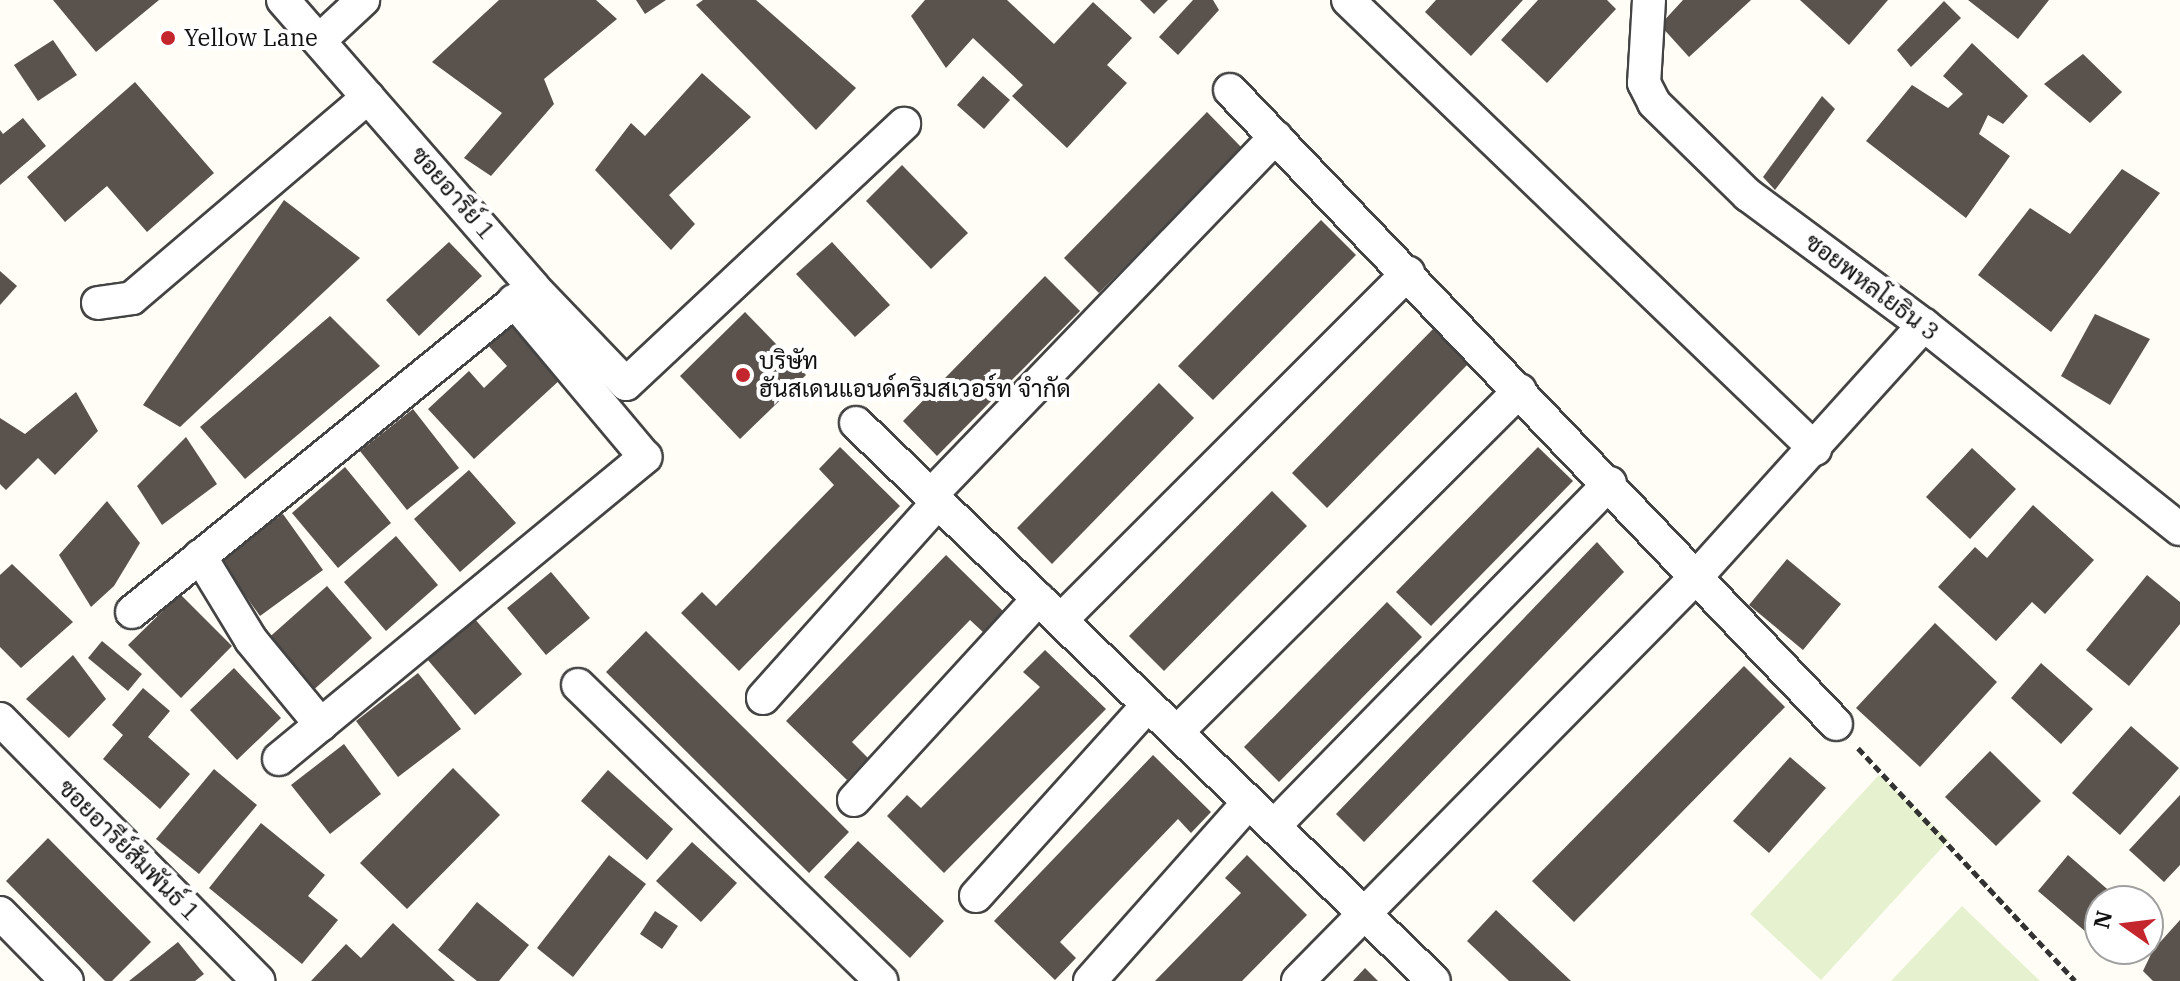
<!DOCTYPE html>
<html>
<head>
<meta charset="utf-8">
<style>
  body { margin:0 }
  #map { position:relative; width:2180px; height:981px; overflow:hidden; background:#fffdf5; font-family:"IBM Plex Serif",Sarabun,serif }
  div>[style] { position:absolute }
  .pitch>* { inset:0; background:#e6f2cf }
  .building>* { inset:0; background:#5a524d }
  .path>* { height:5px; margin-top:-2.5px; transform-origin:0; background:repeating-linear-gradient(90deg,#333 0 8px,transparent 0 12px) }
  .roads { filter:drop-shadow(2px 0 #444) drop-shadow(-2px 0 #444) drop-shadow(0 2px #444) drop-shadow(0 -2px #444) }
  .street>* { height:32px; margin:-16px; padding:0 16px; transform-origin:16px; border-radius:16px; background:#fff }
  .dots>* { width:22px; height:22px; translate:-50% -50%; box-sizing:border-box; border:4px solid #fff; border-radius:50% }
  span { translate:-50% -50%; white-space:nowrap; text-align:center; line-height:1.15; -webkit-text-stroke:8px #fff; paint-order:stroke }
  .poi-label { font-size:24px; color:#111 }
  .left { translate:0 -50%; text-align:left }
  .street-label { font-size:24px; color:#111 }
  .north { position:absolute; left:2084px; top:885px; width:80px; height:80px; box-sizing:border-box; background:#fff; border:2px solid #a0a0a0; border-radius:50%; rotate:284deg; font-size:22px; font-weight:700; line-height:32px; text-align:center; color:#111 }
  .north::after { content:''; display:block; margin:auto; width:28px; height:36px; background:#c4262e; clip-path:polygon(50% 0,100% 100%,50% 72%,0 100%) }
</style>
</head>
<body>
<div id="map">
  <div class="pitch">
    <div style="clip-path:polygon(1879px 775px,1949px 840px,1821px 980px,1750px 914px)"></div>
    <div style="clip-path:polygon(1962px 906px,2040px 981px,1891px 981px)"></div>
  </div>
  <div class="building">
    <div style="clip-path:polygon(53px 0,159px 0,96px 52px)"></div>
    <div style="clip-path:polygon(499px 0,596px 0,617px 19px,544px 79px,554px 104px,491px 176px,464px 158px,502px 113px,432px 62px)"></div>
    <div style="clip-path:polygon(636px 0,666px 0,645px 14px)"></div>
    <div style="clip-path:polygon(703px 0,756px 0,856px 88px,816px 130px,696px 5px)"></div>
    <div style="clip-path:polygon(925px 0,1007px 0,1054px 44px,1093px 2px,1132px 38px,1107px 65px,1127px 83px,1067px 148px,1012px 96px,1023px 85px,973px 38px,946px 68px,911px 16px)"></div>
    <div style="clip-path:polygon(1140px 0,1168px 0,1154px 14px)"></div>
    <div style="clip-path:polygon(1193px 0,1213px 0,1219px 10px,1178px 55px,1159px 37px)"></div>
    <div style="clip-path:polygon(1436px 0,1523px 0,1471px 56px,1425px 12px)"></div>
    <div style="clip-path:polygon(1538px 0,1607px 0,1616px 9px,1547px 83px,1501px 40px)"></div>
    <div style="clip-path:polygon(1683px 0,1751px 0,1689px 57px,1660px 25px)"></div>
    <div style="clip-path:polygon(1800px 0,1888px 0,1849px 45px)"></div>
    <div style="clip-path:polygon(1968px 0,2049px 0,2018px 39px)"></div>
    <div style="clip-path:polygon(1944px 1px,1961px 18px,1911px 67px,1897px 50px)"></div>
    <div style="clip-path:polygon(53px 40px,77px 75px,38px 101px,14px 65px)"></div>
    <div style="clip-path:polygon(1972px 43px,2028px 96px,2003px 124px,1988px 115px,1979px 134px,2010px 156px,1966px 218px,1866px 141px,1912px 85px,1948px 108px,1963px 94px,1943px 76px)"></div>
    <div style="clip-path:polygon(2083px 54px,2122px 92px,2090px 123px,2044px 84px)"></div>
    <div style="clip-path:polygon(702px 73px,751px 117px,669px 195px,695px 224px,671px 250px,595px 170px,631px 123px,645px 136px)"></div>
    <div style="clip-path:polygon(983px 76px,1010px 100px,984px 129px,957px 105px)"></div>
    <div style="clip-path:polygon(135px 82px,214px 173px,147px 232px,107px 186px,65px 222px,27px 177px)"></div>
    <div style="clip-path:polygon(1822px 96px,1835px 109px,1775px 190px,1763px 177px)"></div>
    <div style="clip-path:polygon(1207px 112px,1242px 148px,1099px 293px,1064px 258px)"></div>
    <div style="clip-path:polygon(23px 118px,46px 146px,0 185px,0 130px,3px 134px)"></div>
    <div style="clip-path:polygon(902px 165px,968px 233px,931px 269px,866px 201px)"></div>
    <div style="clip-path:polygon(2122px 169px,2160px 193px,2051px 332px,1978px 275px,2030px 208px,2070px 234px)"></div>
    <div style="clip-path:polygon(284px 200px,360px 258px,180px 427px,143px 405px)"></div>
    <div style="clip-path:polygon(1321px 220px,1356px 255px,1213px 400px,1178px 366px)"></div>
    <div style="clip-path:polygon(449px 242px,482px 276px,419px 336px,386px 300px)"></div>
    <div style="clip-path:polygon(832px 242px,890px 305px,855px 337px,796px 274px)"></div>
    <div style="clip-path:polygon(0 271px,17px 286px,0 305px)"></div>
    <div style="clip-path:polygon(1045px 276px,1080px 311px,937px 456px,903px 421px)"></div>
    <div style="clip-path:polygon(745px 312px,806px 375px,740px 439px,680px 376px)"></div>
    <div style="clip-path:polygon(2095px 314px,2150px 339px,2110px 405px,2061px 376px)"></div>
    <div style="clip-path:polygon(330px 316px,380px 366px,245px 479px,200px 427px)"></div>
    <div style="clip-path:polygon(510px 320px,562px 378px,474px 459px,428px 409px,469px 371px,484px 388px,507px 366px,485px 342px)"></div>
    <div style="clip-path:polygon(1434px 328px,1469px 363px,1327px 508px,1292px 473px)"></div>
    <div style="clip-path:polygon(1159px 383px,1194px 418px,1052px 564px,1017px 528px)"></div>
    <div style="clip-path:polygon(76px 392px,98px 431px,55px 475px,38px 458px,6px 490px,0 484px,0 418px,25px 434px)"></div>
    <div style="clip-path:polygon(413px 409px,459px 468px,407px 510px,360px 451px)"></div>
    <div style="clip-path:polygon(186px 437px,217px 484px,162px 525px,137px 486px)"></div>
    <div style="clip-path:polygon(840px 447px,900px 506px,739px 671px,681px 613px,702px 592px,716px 606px,834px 485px,819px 469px)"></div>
    <div style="clip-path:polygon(1538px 447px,1573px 481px,1431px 626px,1396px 592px)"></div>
    <div style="clip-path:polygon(1972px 448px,2016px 489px,1970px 539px,1926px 497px)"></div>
    <div style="clip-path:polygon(345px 467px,391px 523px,338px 568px,292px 513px)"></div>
    <div style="clip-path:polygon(469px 470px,516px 523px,460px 572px,414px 519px)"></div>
    <div style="clip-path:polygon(1272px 491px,1307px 526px,1164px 671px,1129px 636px)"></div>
    <div style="clip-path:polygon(107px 501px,140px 543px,114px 586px,91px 607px,59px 555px)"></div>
    <div style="clip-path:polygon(2033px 505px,2094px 560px,2045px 614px,2032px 602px,1996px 641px,1938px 587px,1975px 547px,1987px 558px)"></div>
    <div style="clip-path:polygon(283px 514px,323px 570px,260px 616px,220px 560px)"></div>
    <div style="clip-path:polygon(396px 536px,438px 585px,386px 631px,344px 582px)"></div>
    <div style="clip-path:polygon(1597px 542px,1624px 572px,1364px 842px,1336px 814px)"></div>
    <div style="clip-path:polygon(946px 555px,1004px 612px,984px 633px,970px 620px,852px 742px,868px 758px,847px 780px,786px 721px)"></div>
    <div style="clip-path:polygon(1787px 559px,1841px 604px,1803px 650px,1749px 605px)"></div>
    <div style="clip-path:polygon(12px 564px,73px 622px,21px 668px,0 647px,0 575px)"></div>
    <div style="clip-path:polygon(551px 572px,590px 618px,546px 655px,507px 608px)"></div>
    <div style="clip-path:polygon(2147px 575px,2180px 602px,2180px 624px,2129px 686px,2086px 650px)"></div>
    <div style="clip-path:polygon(327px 586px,372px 638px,310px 693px,264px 642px)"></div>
    <div style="clip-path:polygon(180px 594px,232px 646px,181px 698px,128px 645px)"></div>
    <div style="clip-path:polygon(1387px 602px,1422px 637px,1279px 782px,1244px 747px)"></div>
    <div style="clip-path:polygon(474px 618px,522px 674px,475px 715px,427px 659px)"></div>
    <div style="clip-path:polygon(1935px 623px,1997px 682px,1920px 767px,1856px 708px)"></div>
    <div style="clip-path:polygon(646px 631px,849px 832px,809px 873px,606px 672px)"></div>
    <div style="clip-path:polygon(102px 641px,142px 674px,128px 691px,88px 658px)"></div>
    <div style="clip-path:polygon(1045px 650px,1106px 709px,944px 873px,887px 816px,907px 795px,921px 808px,1040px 687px,1023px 672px)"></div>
    <div style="clip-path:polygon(73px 655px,106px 699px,69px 738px,26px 699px)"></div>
    <div style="clip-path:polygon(2041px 663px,2093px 709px,2061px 744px,2011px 698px)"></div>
    <div style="clip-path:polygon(1744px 666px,1785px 707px,1574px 922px,1532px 881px)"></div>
    <div style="clip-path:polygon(234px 668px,281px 718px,237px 760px,190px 710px)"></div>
    <div style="clip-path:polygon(418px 673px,461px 729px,398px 777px,356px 721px)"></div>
    <div style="clip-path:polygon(143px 688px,170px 711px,148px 737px,190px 774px,160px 809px,103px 759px,123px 735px,112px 725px)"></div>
    <div style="clip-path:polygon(2131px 726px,2179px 768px,2120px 835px,2072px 793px)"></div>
    <div style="clip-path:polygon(344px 744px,381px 794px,330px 834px,291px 785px)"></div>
    <div style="clip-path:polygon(1990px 751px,2041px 801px,1996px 846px,1945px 797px)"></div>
    <div style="clip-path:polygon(1153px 755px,1211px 812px,1191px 833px,1178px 819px,1060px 942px,1076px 958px,1055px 980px,994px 921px)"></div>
    <div style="clip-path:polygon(1790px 757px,1826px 788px,1769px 853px,1733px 821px)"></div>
    <div style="clip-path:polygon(453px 768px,500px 815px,407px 909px,360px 863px)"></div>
    <div style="clip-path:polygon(214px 769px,257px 805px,199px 874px,156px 839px)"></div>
    <div style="clip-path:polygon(608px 770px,673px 829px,647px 860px,581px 801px)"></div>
    <div style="clip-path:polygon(2180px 795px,2180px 865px,2164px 882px,2129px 850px)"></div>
    <div style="clip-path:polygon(261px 823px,325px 875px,308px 896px,338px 920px,302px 964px,209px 888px)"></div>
    <div style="clip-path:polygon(48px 838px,151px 942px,112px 981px,105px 981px,6px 881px)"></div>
    <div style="clip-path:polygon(858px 841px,944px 921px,910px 958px,824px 877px)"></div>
    <div style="clip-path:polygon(692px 842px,737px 883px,701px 922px,656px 881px)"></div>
    <div style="clip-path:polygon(609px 855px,646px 884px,573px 977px,537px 948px)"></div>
    <div style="clip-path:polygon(1247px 855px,1307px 915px,1242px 981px,1155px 981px,1241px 893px,1225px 878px)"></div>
    <div style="clip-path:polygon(2068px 855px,2121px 901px,2100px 901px,2100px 944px,2038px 891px)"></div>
    <div style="clip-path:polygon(477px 902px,529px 945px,499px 981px,477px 981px,438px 950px)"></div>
    <div style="clip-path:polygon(1496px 910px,1571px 981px,1509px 981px,1467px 941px)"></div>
    <div style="clip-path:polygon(655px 911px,678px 926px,662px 949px,640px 934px)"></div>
    <div style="clip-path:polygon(2180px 920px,2180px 981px,2153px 981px,2143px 971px,2153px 950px)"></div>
    <div style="clip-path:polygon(393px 923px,455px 981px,311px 981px,346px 944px,361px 958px)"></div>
    <div style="clip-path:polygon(178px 942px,204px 974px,195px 981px,129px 981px)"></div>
    <div style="clip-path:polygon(1365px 968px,1378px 981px,1353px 981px)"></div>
  </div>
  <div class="path">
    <div style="left:1858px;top:748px;width:318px;rotate:47deg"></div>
  </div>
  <div class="roads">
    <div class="street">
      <div style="left:283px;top:0;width:381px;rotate:48.9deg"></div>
      <div style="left:533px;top:287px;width:134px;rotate:46.2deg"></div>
      <div style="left:626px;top:384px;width:381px;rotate:-43.1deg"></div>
      <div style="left:1348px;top:0;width:648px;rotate:43.87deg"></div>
      <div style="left:1649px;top:0;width:83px;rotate:93.4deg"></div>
      <div style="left:1644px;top:83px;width:22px;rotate:63deg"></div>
      <div style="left:1654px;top:103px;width:132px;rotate:44.4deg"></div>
      <div style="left:1748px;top:195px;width:219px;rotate:36.5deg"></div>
      <div style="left:1924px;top:325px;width:327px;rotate:38.6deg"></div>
      <div style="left:320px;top:40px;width:59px;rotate:-42.9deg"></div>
      <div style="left:1230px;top:90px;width:877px;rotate:46.29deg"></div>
      <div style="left:98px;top:303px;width:34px;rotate:-8deg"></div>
      <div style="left:132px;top:298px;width:310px;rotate:-40.4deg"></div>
      <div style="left:856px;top:423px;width:803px;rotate:43.99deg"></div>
      <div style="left:931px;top:495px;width:497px;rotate:-46.1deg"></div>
      <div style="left:200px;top:556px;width:98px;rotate:58.7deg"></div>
      <div style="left:251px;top:640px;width:110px;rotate:50.5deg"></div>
      <div style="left:132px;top:612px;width:513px;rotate:-39.06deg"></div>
      <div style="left:1061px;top:620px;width:491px;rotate:-45deg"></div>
      <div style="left:578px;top:685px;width:424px;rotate:44.3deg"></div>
      <div style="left:763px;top:698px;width:263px;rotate:-48.2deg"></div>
      <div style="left:0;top:719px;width:368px;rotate:45.4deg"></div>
      <div style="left:1177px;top:732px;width:484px;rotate:-44.9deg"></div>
      <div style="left:279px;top:759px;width:475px;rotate:-39.5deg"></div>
      <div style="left:645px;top:457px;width:204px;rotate:-130deg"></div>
      <div style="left:854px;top:800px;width:273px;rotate:-47.5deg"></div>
      <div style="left:1274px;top:826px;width:480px;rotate:-45.6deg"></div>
      <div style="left:976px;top:896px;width:257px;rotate:-48deg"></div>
      <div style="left:0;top:913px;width:95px;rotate:45.4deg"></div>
      <div style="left:1090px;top:981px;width:239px;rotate:-48.4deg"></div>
      <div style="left:1298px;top:981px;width:570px;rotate:-45.43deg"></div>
      <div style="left:1698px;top:575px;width:337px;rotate:-47.9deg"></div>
    </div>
  </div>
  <div class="dots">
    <div style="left:168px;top:38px;background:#c4262e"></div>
    <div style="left:743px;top:375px;background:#c4262e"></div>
  </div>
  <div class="poi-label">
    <span class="left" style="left:184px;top:38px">Yellow Lane</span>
    <span class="left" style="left:759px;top:375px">บริษัท<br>ฮันสเดนแอนด์คริมสเวอร์ท จำกัด</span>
  </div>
  <div class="street-label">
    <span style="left:453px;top:193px;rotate:49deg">ซอยอารีย์ 1</span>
    <span style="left:1872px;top:287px;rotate:37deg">ซอยพหลโยธิน 3</span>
    <span style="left:129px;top:850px;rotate:45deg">ซอยอารีย์สัมพันธ์ 1</span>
  </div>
  <div class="north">N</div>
</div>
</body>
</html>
